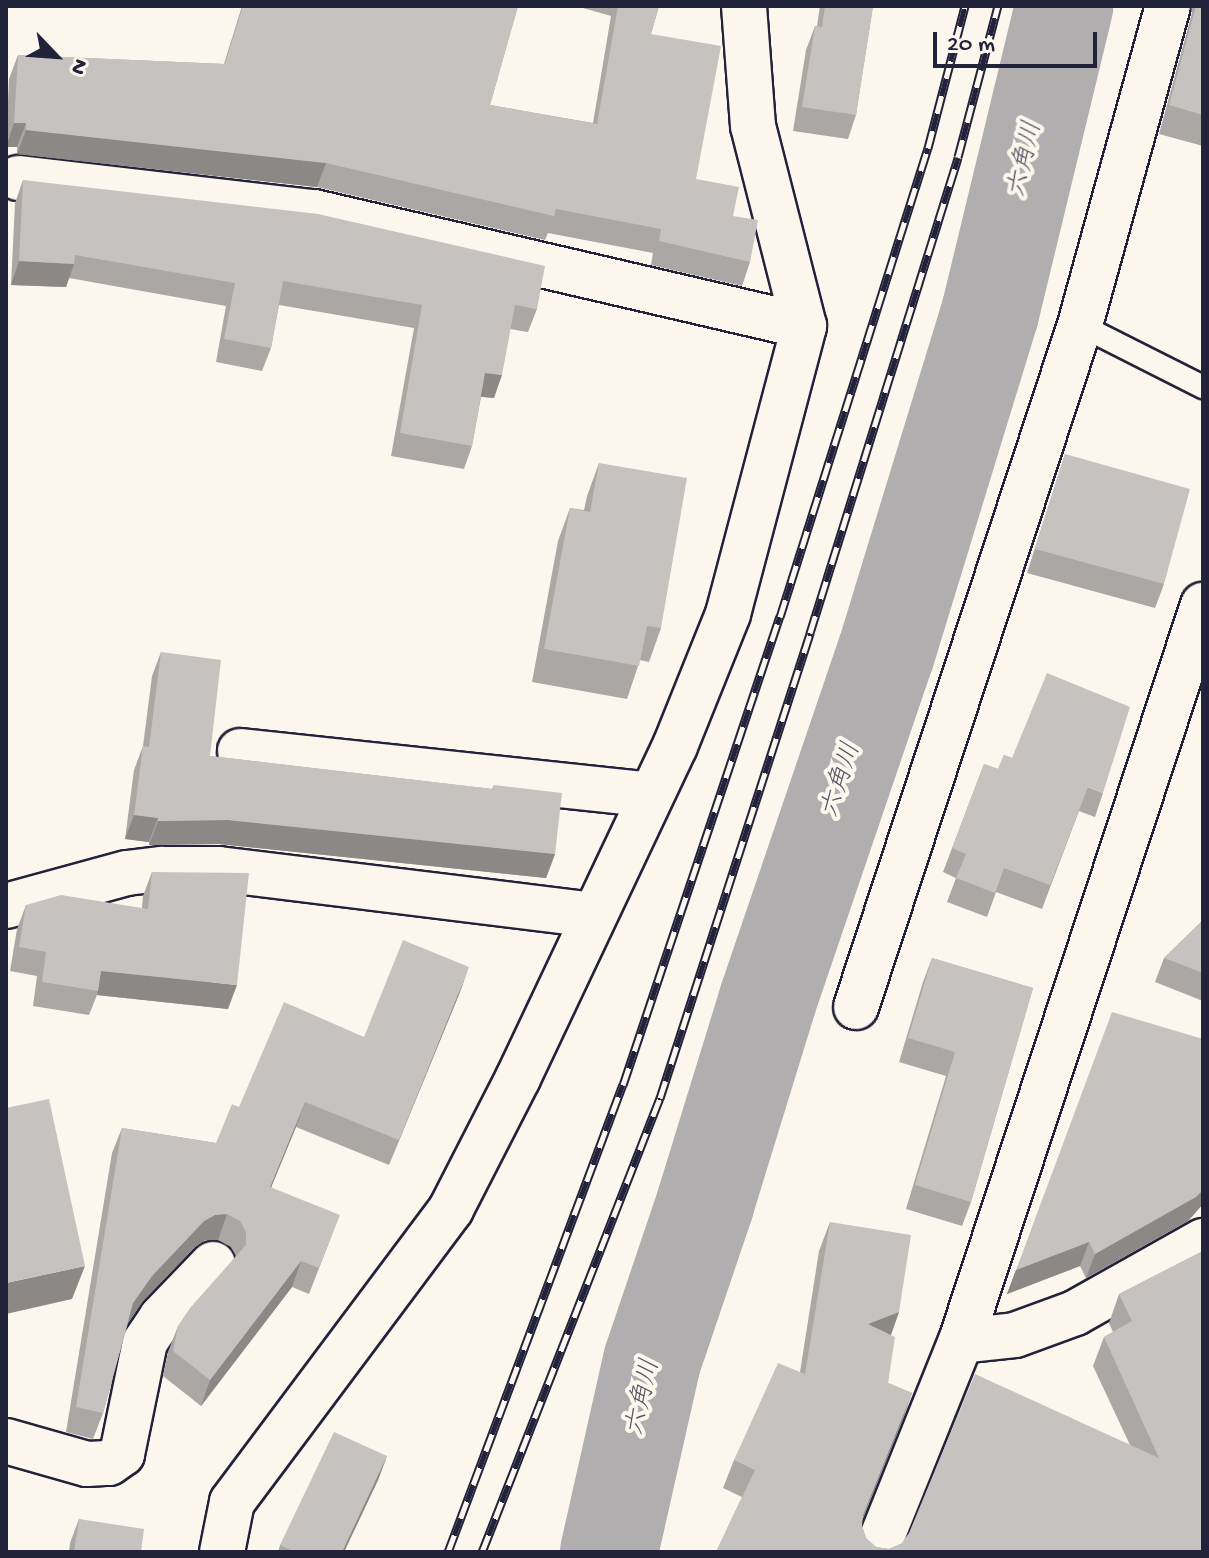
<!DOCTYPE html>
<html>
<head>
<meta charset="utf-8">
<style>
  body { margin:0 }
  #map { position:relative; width:1209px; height:1558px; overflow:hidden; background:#fbf7ec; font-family:"Gochi Hand","Klee One",sans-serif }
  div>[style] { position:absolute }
  .river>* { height:98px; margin:-49px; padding:0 49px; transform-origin:49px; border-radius:49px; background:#b1aeb0 }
  .roads { filter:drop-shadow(2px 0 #22223b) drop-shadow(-2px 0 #22223b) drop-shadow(0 2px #22223b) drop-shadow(0 -2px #22223b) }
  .lane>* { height:22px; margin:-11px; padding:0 11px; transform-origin:11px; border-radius:11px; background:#fbf7ec }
  .street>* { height:44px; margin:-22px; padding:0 22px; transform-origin:22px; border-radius:22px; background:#fbf7ec }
  .rail>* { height:9px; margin-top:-4.5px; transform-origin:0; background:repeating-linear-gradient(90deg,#fbf7ec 0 18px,#22223b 0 36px); box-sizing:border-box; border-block:2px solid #22223b }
  .wall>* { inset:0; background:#aaa7a5 }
  .shaded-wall>* { inset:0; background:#8b8886 }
  .building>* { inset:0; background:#c6c2c0 }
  span { translate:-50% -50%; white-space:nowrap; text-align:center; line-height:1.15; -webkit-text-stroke:8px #fbf7ec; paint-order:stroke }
  .water-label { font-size:26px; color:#545364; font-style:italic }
  .frame { position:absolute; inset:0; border:8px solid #22223b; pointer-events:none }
  .north { position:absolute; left:16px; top:16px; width:80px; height:80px; -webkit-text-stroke:6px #fbf7ec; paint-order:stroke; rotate:115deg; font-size:22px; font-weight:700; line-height:32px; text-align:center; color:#22223b }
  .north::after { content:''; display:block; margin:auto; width:28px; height:36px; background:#22223b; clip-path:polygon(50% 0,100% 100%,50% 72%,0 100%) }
  .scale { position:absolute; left:933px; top:32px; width:164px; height:36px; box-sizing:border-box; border:4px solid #22223b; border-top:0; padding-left:10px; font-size:24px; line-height:28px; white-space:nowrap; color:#22223b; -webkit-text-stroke:6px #fbf7ec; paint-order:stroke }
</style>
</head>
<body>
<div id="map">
  <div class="river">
    <div style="left:609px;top:1552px;width:196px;rotate:-77.3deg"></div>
    <div style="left:652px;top:1361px;width:166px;rotate:-71.3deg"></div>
    <div style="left:705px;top:1204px;width:214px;rotate:-72.9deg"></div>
    <div style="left:768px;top:999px;width:366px;rotate:-71.2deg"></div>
    <div style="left:886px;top:653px;width:356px;rotate:-73deg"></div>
    <div style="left:990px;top:313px;width:316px;rotate:-76.4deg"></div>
  </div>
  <div class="roads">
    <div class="lane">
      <div style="left:1080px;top:325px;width:138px;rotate:26.8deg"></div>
    </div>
    <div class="street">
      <div style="left:18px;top:178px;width:298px;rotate:6.6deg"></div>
      <div style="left:314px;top:212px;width:503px;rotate:13.1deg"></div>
      <div style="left:240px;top:751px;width:413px;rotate:6.1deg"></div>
      <div style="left:6px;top:906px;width:125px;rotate:-15.3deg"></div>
      <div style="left:127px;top:873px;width:35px;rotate:-7deg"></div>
      <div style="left:162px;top:869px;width:57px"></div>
      <div style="left:219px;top:869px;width:376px;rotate:7deg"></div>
      <div style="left:856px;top:1007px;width:718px;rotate:-71.82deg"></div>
      <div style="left:1080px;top:325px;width:331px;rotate:-74.6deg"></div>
      <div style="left:961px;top:1341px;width:54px;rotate:-6.3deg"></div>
      <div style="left:1015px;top:1335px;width:64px;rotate:-20.1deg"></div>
      <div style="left:1075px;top:1313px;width:147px;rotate:-29.4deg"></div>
      <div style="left:6px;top:1441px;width:84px;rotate:15.9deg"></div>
      <div style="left:87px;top:1464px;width:22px;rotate:-3deg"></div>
      <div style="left:109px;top:1463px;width:16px;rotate:-35deg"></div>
      <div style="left:122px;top:1454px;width:114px;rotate:-78.4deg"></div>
      <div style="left:145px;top:1342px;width:29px;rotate:-56deg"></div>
      <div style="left:161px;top:1318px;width:75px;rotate:-46.1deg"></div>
      <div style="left:222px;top:1552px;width:51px;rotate:-78.7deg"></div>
      <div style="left:232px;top:1502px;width:366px;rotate:-53.2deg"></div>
      <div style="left:451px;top:1209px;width:147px;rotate:-62.9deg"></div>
      <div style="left:518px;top:1078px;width:367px;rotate:-64.7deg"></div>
      <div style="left:675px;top:746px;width:142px;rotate:-68.1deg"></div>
      <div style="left:728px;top:614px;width:298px;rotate:-75.2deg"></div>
      <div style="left:804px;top:326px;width:206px;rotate:-104.3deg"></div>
      <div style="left:753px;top:126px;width:120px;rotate:-94.3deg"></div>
      <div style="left:876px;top:1552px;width:227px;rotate:-68.1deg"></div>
      <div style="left:961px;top:1341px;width:775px;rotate:-71.8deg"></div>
    </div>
  </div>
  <div class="rail">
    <div style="left:448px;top:1552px;width:499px;rotate:-69.5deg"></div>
    <div style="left:623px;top:1085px;width:494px;rotate:-71.5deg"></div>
    <div style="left:780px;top:617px;width:492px;rotate:-72.5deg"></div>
    <div style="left:928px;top:148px;width:147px;rotate:-75.4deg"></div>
    <div style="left:482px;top:1552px;width:488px;rotate:-68.6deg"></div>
    <div style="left:660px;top:1098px;width:489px;rotate:-72.1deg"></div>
    <div style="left:810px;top:633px;width:498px;rotate:-72.7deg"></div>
    <div style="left:958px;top:157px;width:156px;rotate:-75.2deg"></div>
  </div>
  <div class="wall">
    <div style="clip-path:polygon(242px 6px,518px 6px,490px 105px,593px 123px,611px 16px,576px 6px,659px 6px,651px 34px,696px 179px,733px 216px,750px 262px,742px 286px,651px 265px,653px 253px,548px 233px,545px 240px,317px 187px,17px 154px,17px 147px,6px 147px,9px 79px,18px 55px,224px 64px)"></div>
    <div style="clip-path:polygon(820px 6px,873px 6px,856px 115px,848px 139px,793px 131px,806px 50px,815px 26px,817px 26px)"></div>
    <div style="clip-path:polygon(1191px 6px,1203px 6px,1203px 146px,1159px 134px,1192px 13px)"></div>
    <div style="clip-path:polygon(23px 180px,537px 309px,528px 332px,510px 329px,494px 398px,481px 397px,472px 446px,464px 469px,391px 456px,414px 328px,279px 305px,271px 348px,262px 371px,216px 362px,226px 306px,69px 278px,66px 287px,11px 285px,15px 203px)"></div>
    <div style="clip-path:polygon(1065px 454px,1164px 584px,1155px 608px,1027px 573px)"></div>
    <div style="clip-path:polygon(599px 463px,661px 628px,649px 662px,640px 660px,627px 699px,532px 682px,558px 541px,570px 508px,584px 510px,587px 496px)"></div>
    <div style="clip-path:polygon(161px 652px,210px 756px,492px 789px,494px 785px,555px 854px,546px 878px,219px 844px,149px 845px,149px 842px,125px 839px,134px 770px,143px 746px,152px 676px)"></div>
    <div style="clip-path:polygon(1004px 755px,1103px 793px,1095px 817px,1079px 811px,1042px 909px,996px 892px,987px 917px,947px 902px,956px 878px,943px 872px,984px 764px,998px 769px)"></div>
    <div style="clip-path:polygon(152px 872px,228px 1009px,97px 995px,89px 1015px,33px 1006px,37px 976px,10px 971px,17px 929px,26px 905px,142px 908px,143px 896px)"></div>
    <div style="clip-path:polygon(1203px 920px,1203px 1001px,1155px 982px,1164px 958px)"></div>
    <div style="clip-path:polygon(932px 958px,1033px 988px,971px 1202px,962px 1226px,906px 1209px,946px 1076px,899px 1062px,923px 982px)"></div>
    <div style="clip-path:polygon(460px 992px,389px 1165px,296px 1127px,271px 1187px,330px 1240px,309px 1294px,292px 1287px,201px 1406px,163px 1376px,168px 1352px,178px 1326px,236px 1256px,231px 1247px,218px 1240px,205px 1240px,195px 1247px,143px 1301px,128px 1323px,103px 1413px,93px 1439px,66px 1432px,112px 1153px,122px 1128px,216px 1143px,239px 1107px,364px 1037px)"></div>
    <div style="clip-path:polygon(1203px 1039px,1203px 1204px,1188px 1221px,1086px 1278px,1080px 1266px,1007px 1294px,1016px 1270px)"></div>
    <div style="clip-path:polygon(830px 1222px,899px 1312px,891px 1335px,888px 1383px,912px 1393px,862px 1519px,862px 1526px,866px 1538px,876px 1547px,889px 1549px,1130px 1445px,1093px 1366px,1104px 1337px,1113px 1332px,1109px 1323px,1119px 1294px,1203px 1251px,1203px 1552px,716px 1552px,742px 1497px,723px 1488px,734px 1460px,800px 1372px,819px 1251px)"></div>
    <div style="clip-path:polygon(387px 1456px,378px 1480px,344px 1552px,278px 1552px,280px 1545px)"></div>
    <div style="clip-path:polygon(79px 1519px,141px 1552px,69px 1552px,70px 1543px)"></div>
  </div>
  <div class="shaded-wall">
    <div style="clip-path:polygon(14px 123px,26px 123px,17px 147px,6px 147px)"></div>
    <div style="clip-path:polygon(26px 130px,326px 163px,317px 187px,17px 154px)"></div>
    <div style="clip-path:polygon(19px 261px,74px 264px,66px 287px,11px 285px)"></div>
    <div style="clip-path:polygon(485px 373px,502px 375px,494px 398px,476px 396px)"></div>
    <div style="clip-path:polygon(134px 815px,158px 818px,149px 842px,125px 839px)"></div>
    <div style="clip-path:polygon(228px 820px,555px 854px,546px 878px,219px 844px,149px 845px,158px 821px)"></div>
    <div style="clip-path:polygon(469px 967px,460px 992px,389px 1165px,399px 1140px)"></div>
    <div style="clip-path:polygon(101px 971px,237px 985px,228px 1009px,97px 995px)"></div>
    <div style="clip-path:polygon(305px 1102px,296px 1127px,261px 1212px,270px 1187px)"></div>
    <div style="clip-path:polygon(1203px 1190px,1203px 1204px,1188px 1221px,1086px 1278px,1095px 1254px)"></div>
    <div style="clip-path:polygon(227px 1214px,218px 1240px,205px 1240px,195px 1247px,143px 1301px,124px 1328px,133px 1303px,152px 1276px,204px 1221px,215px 1215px)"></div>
    <div style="clip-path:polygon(1089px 1242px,1080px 1266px,1007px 1294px,1016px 1270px)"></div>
    <div style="clip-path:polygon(301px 1261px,292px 1287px,201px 1406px,210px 1380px)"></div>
    <div style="clip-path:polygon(85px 1266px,72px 1299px,6px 1314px,6px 1283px)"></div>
    <div style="clip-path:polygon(899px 1312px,889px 1340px,868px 1324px)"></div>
    <div style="clip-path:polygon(912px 1393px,902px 1422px,853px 1543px,863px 1515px)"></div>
    <div style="clip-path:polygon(387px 1456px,378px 1480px,344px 1552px,342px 1552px)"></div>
  </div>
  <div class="building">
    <div style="clip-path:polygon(243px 6px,518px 6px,490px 105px,597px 124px,618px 6px,659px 6px,651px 34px,721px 46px,696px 179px,739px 187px,733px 216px,758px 220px,750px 262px,659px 241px,661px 229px,556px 209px,554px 216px,326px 163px,26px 130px,26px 123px,14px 123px,18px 55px,225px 64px)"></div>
    <div style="clip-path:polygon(825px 6px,873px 6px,856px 115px,802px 107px,815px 26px,822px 27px)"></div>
    <div style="clip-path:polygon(1196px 6px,1203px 6px,1203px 115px,1169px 105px)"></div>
    <div style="clip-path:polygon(23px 180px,318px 214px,545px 266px,537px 309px,515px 305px,502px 375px,485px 373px,472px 446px,400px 433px,422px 305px,283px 281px,271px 348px,224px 339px,235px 283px,75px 255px,74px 264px,19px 261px)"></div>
    <div style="clip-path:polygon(1065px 454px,1190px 489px,1164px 584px,1035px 549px)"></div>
    <div style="clip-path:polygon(599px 463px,687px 478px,661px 628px,647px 626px,639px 666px,544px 649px,570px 508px,590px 512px)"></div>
    <div style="clip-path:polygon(161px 652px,221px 660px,210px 756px,493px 789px,494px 785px,562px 793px,555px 854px,228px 820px,158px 821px,158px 818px,134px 815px,143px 746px,149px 747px)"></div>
    <div style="clip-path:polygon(1047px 673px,1130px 707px,1103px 793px,1088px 787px,1050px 885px,1004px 868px,995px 893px,956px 878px,966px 854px,952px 848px,984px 764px,998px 769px,1004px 755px,1012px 758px)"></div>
    <div style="clip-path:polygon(152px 872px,249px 873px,237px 985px,101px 971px,98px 991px,42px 982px,46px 952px,19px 947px,26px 905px,61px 895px,148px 909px)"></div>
    <div style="clip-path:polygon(1203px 920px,1203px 973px,1164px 958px)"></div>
    <div style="clip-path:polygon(403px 940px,469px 967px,399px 1140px,305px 1102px,270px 1187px,340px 1215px,319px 1268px,301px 1261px,210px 1380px,173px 1351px,178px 1326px,190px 1308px,246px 1245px,246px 1232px,240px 1221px,227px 1214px,215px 1215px,204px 1221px,152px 1276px,133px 1303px,103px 1413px,76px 1407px,122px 1128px,216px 1143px,232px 1104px,239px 1107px,284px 1002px,364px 1037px)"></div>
    <div style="clip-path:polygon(932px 958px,1033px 988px,971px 1202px,915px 1185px,955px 1052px,908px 1038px)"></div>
    <div style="clip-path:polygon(1112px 1012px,1203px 1039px,1203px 1190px,1196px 1197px,1095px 1254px,1089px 1242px,1016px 1270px)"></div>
    <div style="clip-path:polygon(49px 1099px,85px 1266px,6px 1283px,6px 1108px)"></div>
    <div style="clip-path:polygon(830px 1222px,911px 1235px,899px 1312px,868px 1324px,895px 1337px,888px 1383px,912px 1393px,863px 1515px,862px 1526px,866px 1538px,876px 1547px,889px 1549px,901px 1544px,909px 1533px,975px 1374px,1159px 1458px,1104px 1337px,1132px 1321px,1119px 1294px,1203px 1251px,1203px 1552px,716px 1552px,755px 1470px,734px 1460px,778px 1363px,805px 1374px)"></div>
    <div style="clip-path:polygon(334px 1432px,387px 1456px,342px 1552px,295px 1552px,280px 1545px)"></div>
    <div style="clip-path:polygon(79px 1519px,144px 1529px,141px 1552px,74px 1552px)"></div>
  </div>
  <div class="water-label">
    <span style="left:1027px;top:160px;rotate:-77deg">六角川</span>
    <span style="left:843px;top:781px;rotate:-72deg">六角川</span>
    <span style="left:645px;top:1398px;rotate:-77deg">六角川</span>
  </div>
  <div class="frame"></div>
  <div class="north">N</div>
  <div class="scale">20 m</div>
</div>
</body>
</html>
